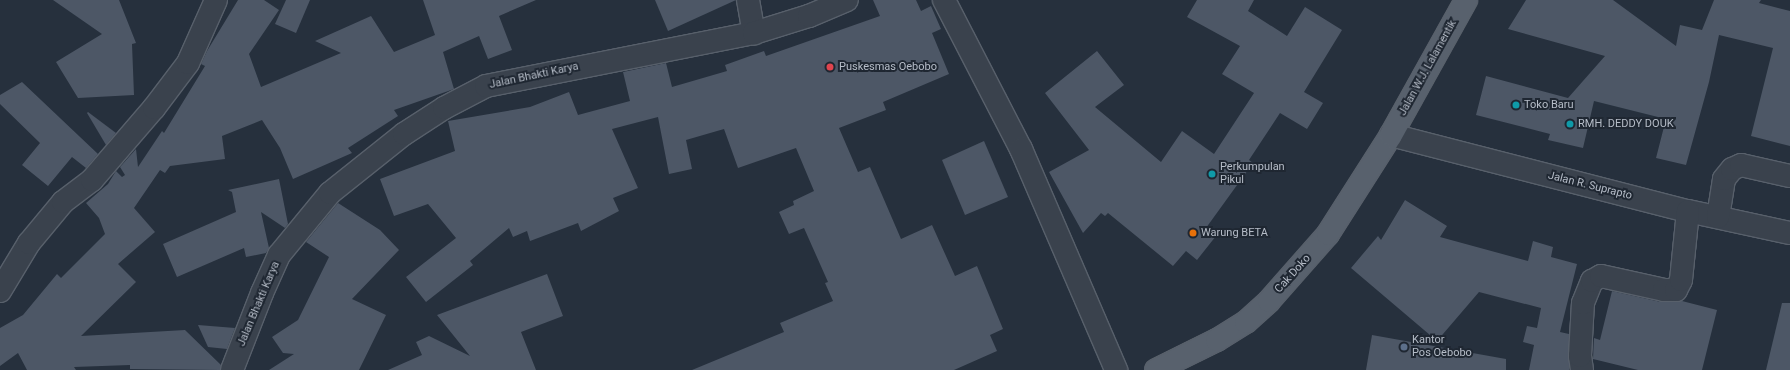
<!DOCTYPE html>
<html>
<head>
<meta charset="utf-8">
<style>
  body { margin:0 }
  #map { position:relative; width:1790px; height:370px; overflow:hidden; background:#26303d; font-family:Roboto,sans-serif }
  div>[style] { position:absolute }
  .building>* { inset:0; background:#4d5766 }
  .roads { filter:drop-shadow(1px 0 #58606b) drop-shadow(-1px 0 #58606b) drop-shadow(0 1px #58606b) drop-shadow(0 -1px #58606b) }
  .minor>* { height:22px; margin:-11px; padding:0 11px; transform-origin:11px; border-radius:11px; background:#3a424d }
  .major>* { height:22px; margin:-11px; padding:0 11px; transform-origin:11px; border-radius:11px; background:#58616d }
  .dots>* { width:11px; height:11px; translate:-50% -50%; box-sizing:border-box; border:2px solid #1f2732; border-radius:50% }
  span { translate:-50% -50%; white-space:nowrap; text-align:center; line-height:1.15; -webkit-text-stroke:4px #1f2732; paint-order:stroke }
  .poi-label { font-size:11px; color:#b6bdc8 }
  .left { translate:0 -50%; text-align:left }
  .street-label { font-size:11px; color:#b6bdc8 }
</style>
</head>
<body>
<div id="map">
  <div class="building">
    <div style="clip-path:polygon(53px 0,119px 0,136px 43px,132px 44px,134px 95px,78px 98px,56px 62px,102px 34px)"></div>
    <div style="clip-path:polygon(238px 0,264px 0,279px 10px,249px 54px,261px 87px,341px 53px,315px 41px,371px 16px,394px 52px,435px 35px,423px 0,536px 0,499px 16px,512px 50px,488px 59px,479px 36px,443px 52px,454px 89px,394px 110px,398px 116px,348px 148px,352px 153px,293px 179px,280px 148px,262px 120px,222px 136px,225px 159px,170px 166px,165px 173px,160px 170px,134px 208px,155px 232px,118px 264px,136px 282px,81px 336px,185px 330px,221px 365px,220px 370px,130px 369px,130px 365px,74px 367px,76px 370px,27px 370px,18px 353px,0 366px,0 328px,23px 315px,57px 274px,61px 278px,105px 234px,99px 218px,86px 203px,108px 184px,116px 171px,122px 177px,125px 175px,120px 167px,136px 149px,138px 167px,162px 131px,164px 133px,205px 66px,201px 64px,207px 51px)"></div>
    <div style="clip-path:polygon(286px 0,310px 0,296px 33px,275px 24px)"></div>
    <div style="clip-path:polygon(655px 0,736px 0,668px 31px)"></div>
    <div style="clip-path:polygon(873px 0,916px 0,921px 11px,931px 6px,941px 29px,932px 33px,949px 74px,883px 102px,886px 110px,839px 128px,858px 172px,870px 167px,901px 239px,932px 225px,955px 276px,977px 266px,1003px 329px,990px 335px,997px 351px,954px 370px,692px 370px,784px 332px,780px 323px,833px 301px,825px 283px,828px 282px,804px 228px,789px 234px,779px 212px,794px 205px,793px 201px,814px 191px,796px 148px,738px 168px,724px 129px,686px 140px,692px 169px,669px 174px,658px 117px,612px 129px,638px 188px,613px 198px,619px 211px,581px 231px,578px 223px,530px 241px,527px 231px,513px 237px,509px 228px,470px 261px,473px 265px,426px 302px,406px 277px,456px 238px,428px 204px,394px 216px,380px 179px,455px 151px,448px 121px,530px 107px,569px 92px,578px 115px,630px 101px,623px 72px,666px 63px,672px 87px,727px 71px,725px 65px,764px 51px,766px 56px,880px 16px)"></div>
    <div style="clip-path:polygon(1197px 0,1254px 0,1248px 11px,1287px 36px,1305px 7px,1342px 30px,1304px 92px,1323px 103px,1307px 129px,1280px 113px,1249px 160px,1253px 163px,1206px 228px,1216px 236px,1197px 260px,1186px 251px,1173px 266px,1108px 213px,1105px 216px,1101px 213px,1083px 233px,1049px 172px,1089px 150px,1045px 93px,1097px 51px,1124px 85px,1095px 107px,1161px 162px,1182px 131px,1214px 154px,1254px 93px,1222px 74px,1240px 46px,1187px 17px)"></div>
    <div style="clip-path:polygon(1526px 0,1613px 0,1676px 46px,1680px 25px,1702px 30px,1714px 0,1761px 0,1759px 3px,1790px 11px,1790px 146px,1751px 136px,1773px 48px,1719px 35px,1709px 82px,1686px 165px,1656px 158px,1666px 119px,1594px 101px,1583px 148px,1548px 140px,1550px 134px,1476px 115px,1486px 76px,1568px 98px,1605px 56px,1508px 29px)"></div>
    <div style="clip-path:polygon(22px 82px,98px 154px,86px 168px,72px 157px,48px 186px,22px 165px,40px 143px,0 104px,0 95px)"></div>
    <div style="clip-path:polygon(88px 112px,116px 133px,106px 145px,87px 113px)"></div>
    <div style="clip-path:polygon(984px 141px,1008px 197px,965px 215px,942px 160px)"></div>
    <div style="clip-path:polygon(279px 179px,288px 224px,285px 228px,261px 212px,269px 248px,266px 253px,246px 257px,244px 248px,177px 277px,163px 244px,236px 212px,232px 192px,228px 190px)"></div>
    <div style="clip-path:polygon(1405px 200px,1447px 226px,1440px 237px,1528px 261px,1533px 241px,1553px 247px,1551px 257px,1577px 264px,1560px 332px,1569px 334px,1569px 370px,1529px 370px,1534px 345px,1523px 342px,1527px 326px,1537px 328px,1541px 308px,1479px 292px,1437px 341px,1351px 268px,1378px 236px,1381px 240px)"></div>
    <div style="clip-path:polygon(338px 203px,380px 230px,399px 250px,352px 299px,386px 315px,359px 370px,269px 370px,294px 354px,283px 353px,272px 337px,298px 320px,329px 257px,306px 242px)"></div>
    <div style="clip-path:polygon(547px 274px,563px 316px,521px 332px,536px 370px,388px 370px,422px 355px,416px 342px,429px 336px,470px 356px,437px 315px)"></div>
    <div style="clip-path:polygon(1612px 291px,1661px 302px,1682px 301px,1717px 310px,1702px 370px,1638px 370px,1593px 359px,1594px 338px,1600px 340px)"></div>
    <div style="clip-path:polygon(1782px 303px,1790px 303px,1790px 370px,1766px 370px)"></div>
    <div style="clip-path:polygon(198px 325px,235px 328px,227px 349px,208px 347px)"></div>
    <div style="clip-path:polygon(1372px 335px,1506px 359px,1506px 370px,1366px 370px)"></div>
  </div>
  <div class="roads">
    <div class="minor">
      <div style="left:748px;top:0;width:34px;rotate:80deg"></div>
      <div style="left:944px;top:0;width:168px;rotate:62.7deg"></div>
      <div style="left:1021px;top:149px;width:241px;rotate:66.7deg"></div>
      <div style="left:1391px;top:135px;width:307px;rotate:14.4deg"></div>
      <div style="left:1688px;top:211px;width:104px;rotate:12.2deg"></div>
      <div style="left:1718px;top:217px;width:38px;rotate:-81deg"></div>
      <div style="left:1724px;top:179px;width:13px;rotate:-51deg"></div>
      <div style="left:1732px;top:169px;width:10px;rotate:-24deg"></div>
      <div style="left:1741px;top:165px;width:50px;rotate:12.7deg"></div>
      <div style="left:0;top:291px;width:56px;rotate:-58.9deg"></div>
      <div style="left:29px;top:243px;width:53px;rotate:-50.3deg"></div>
      <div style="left:63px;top:202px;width:36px;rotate:-37deg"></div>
      <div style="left:92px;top:180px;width:95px;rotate:-49.3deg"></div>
      <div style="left:154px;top:108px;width:56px;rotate:-52.9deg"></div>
      <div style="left:188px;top:63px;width:69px;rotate:-66deg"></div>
      <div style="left:232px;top:370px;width:83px;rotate:-68.7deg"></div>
      <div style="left:262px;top:293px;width:42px;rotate:-65.9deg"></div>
      <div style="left:279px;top:255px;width:80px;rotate:-50.6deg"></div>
      <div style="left:330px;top:193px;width:95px;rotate:-38.6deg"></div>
      <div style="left:404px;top:134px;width:48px;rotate:-33deg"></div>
      <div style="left:444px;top:108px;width:47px;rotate:-27.6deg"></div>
      <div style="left:486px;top:86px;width:273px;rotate:-11.2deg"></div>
      <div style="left:754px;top:33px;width:58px;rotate:-17.2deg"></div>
      <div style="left:809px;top:16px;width:41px;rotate:-22.8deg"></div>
      <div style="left:1582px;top:370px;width:14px;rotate:-98deg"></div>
      <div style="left:1580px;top:356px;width:53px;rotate:-86.8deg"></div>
      <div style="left:1583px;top:303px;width:24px;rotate:-68deg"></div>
      <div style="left:1592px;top:281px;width:10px;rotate:-29deg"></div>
      <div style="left:1601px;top:276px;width:65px;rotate:12.5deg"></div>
      <div style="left:1664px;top:290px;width:12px"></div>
      <div style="left:1676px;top:290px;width:11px;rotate:-63deg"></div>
      <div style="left:1681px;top:280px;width:69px;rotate:-84.2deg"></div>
    </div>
    <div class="major">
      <div style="left:1156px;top:370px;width:68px;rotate:-26.2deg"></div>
      <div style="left:1217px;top:340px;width:34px;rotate:-32deg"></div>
      <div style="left:1246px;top:322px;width:31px;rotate:-42deg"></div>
      <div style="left:1269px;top:301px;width:89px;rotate:-48.6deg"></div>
      <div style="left:1328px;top:234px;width:117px;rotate:-57.5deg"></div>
      <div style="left:1391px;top:135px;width:154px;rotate:-60.9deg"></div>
    </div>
  </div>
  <div class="dots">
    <div style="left:830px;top:67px;background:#e0444e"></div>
    <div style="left:1516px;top:105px;background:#0f9aa8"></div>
    <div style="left:1570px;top:124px;background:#0f9aa8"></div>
    <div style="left:1212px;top:174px;background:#0f9aa8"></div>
    <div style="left:1193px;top:233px;background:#e8710a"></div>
    <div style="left:1404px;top:347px;background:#5c6f8a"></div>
  </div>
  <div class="poi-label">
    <span class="left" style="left:839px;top:67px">Puskesmas Oebobo</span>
    <span class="left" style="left:1524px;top:105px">Toko Baru</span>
    <span class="left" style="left:1578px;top:124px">RMH. DEDDY DOUK</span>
    <span class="left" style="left:1220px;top:174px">Perkumpulan<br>Pikul</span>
    <span class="left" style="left:1201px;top:233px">Warung BETA</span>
    <span class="left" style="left:1412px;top:347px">Kantor<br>Pos Oebobo</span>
  </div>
  <div class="street-label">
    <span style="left:1428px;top:68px;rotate:-61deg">Jalan W.J. Lalamentik</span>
    <span style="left:534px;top:76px;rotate:-12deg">Jalan Bhakti Karya</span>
    <span style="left:1590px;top:186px;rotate:14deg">Jalan R. Suprapto</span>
    <span style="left:1293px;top:274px;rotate:-48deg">Cak Doko</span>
    <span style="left:259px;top:304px;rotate:-67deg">Jalan Bhakti Karya</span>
  </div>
</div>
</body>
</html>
